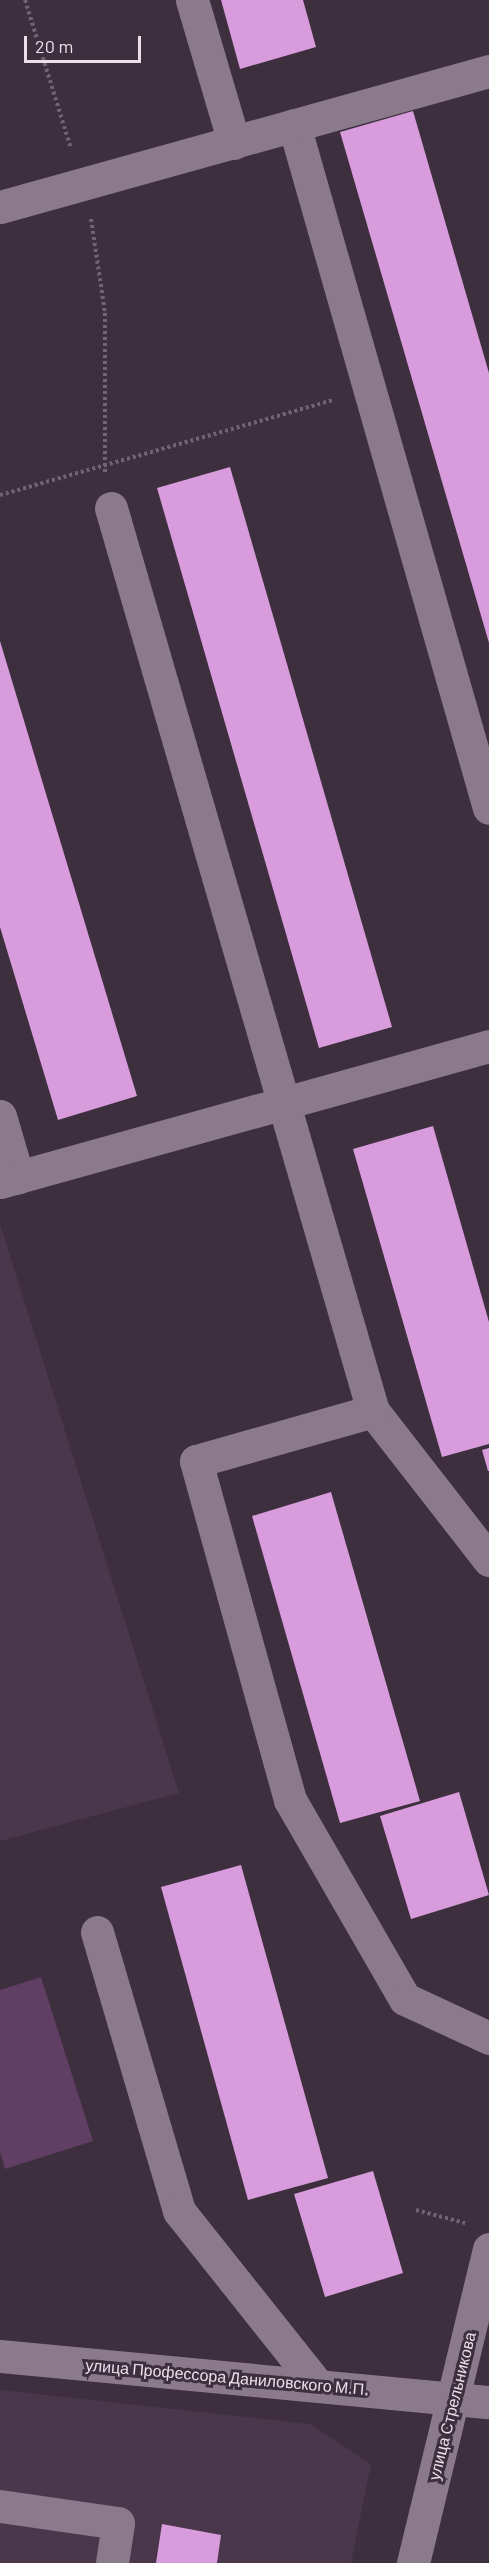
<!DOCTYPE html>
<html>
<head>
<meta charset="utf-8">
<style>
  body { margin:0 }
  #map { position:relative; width:489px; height:2563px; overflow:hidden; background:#3d2f3e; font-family:Barlow,sans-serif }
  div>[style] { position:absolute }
  .built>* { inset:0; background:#4a374b }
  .green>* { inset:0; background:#613e63 }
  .building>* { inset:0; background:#d89bdc }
  .path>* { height:4px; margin-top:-2px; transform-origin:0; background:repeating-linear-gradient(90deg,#716472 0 3px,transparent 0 6px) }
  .minor>* { height:33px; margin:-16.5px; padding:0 16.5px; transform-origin:16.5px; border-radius:16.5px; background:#8a7a8b }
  span { translate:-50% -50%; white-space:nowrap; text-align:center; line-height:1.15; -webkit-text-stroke:6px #3d2f3e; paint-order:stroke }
  .street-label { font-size:16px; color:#eae0ea }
  .scale { position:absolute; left:24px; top:36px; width:117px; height:27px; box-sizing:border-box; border:3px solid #eae0ea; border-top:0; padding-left:8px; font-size:18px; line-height:21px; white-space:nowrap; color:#eae0ea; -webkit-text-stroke:4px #3d2f3e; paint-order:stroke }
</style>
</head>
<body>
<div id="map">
  <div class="built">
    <div style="clip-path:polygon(0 1224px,179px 1793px,0 1841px)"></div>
    <div style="clip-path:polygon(0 2390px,310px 2424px,371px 2464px,351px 2563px,0 2563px)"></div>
  </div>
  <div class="green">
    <div style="clip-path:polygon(41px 1977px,93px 2141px,5px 2169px,0 2152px,0 1990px)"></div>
  </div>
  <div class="building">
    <div style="clip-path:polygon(221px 0,303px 0,316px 47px,240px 69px)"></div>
    <div style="clip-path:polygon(413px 111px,489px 373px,489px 643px,340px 132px)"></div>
    <div style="clip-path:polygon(230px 467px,392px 1027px,319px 1048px,157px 488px)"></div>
    <div style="clip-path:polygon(0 641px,137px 1096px,58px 1120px,0 927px)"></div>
    <div style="clip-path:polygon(433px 1126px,489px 1322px,489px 1444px,442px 1457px,353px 1149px)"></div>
    <div style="clip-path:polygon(489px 1448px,489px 1471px,488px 1471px,482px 1450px)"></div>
    <div style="clip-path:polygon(331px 1492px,420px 1801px,340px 1823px,252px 1516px)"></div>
    <div style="clip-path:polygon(459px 1792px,489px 1895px,411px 1919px,380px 1816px)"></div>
    <div style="clip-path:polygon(241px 1865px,328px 2178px,248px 2200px,161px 1887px)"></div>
    <div style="clip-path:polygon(373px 2171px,403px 2273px,325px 2297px,294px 2194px)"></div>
    <div style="clip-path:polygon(162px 2524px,221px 2535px,217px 2563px,156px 2563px)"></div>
  </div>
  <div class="path">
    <div style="left:25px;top:0;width:156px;rotate:72.8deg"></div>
    <div style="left:91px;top:219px;width:95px;rotate:81.5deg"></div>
    <div style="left:105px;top:313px;width:162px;rotate:90deg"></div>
    <div style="left:0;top:495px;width:347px;rotate:-15.9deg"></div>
    <div style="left:416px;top:2210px;width:51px;rotate:14.9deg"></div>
  </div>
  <div class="minor">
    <div style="left:192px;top:0;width:149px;rotate:73.6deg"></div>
    <div style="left:294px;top:125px;width:710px;rotate:74.07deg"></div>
    <div style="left:0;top:207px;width:508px;rotate:-15.54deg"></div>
    <div style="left:111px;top:508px;width:940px;rotate:73.82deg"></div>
    <div style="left:373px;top:1411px;width:189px;rotate:52.1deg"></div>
    <div style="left:0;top:1116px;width:64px;rotate:73.6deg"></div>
    <div style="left:0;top:1182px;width:508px;rotate:-15.54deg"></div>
    <div style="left:373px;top:1411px;width:184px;rotate:164.2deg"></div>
    <div style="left:196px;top:1461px;width:352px;rotate:74.5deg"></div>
    <div style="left:290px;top:1800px;width:230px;rotate:60deg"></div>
    <div style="left:405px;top:1999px;width:93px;rotate:24.9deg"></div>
    <div style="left:97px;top:1932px;width:291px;rotate:73.6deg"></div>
    <div style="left:179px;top:2211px;width:223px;rotate:51.5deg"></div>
    <div style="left:0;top:2356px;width:491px;rotate:5.4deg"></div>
    <div style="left:0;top:2506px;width:119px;rotate:8.2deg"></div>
    <div style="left:118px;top:2523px;width:40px;rotate:98.5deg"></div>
    <div style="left:413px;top:2563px;width:323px;rotate:-76.4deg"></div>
  </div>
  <div class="street-label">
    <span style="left:227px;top:2377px;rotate:5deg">улица Профессора Даниловского М.П.</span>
    <span style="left:452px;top:2406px;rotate:-76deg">улица Стрельникова</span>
  </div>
  <div class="scale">20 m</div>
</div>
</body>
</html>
